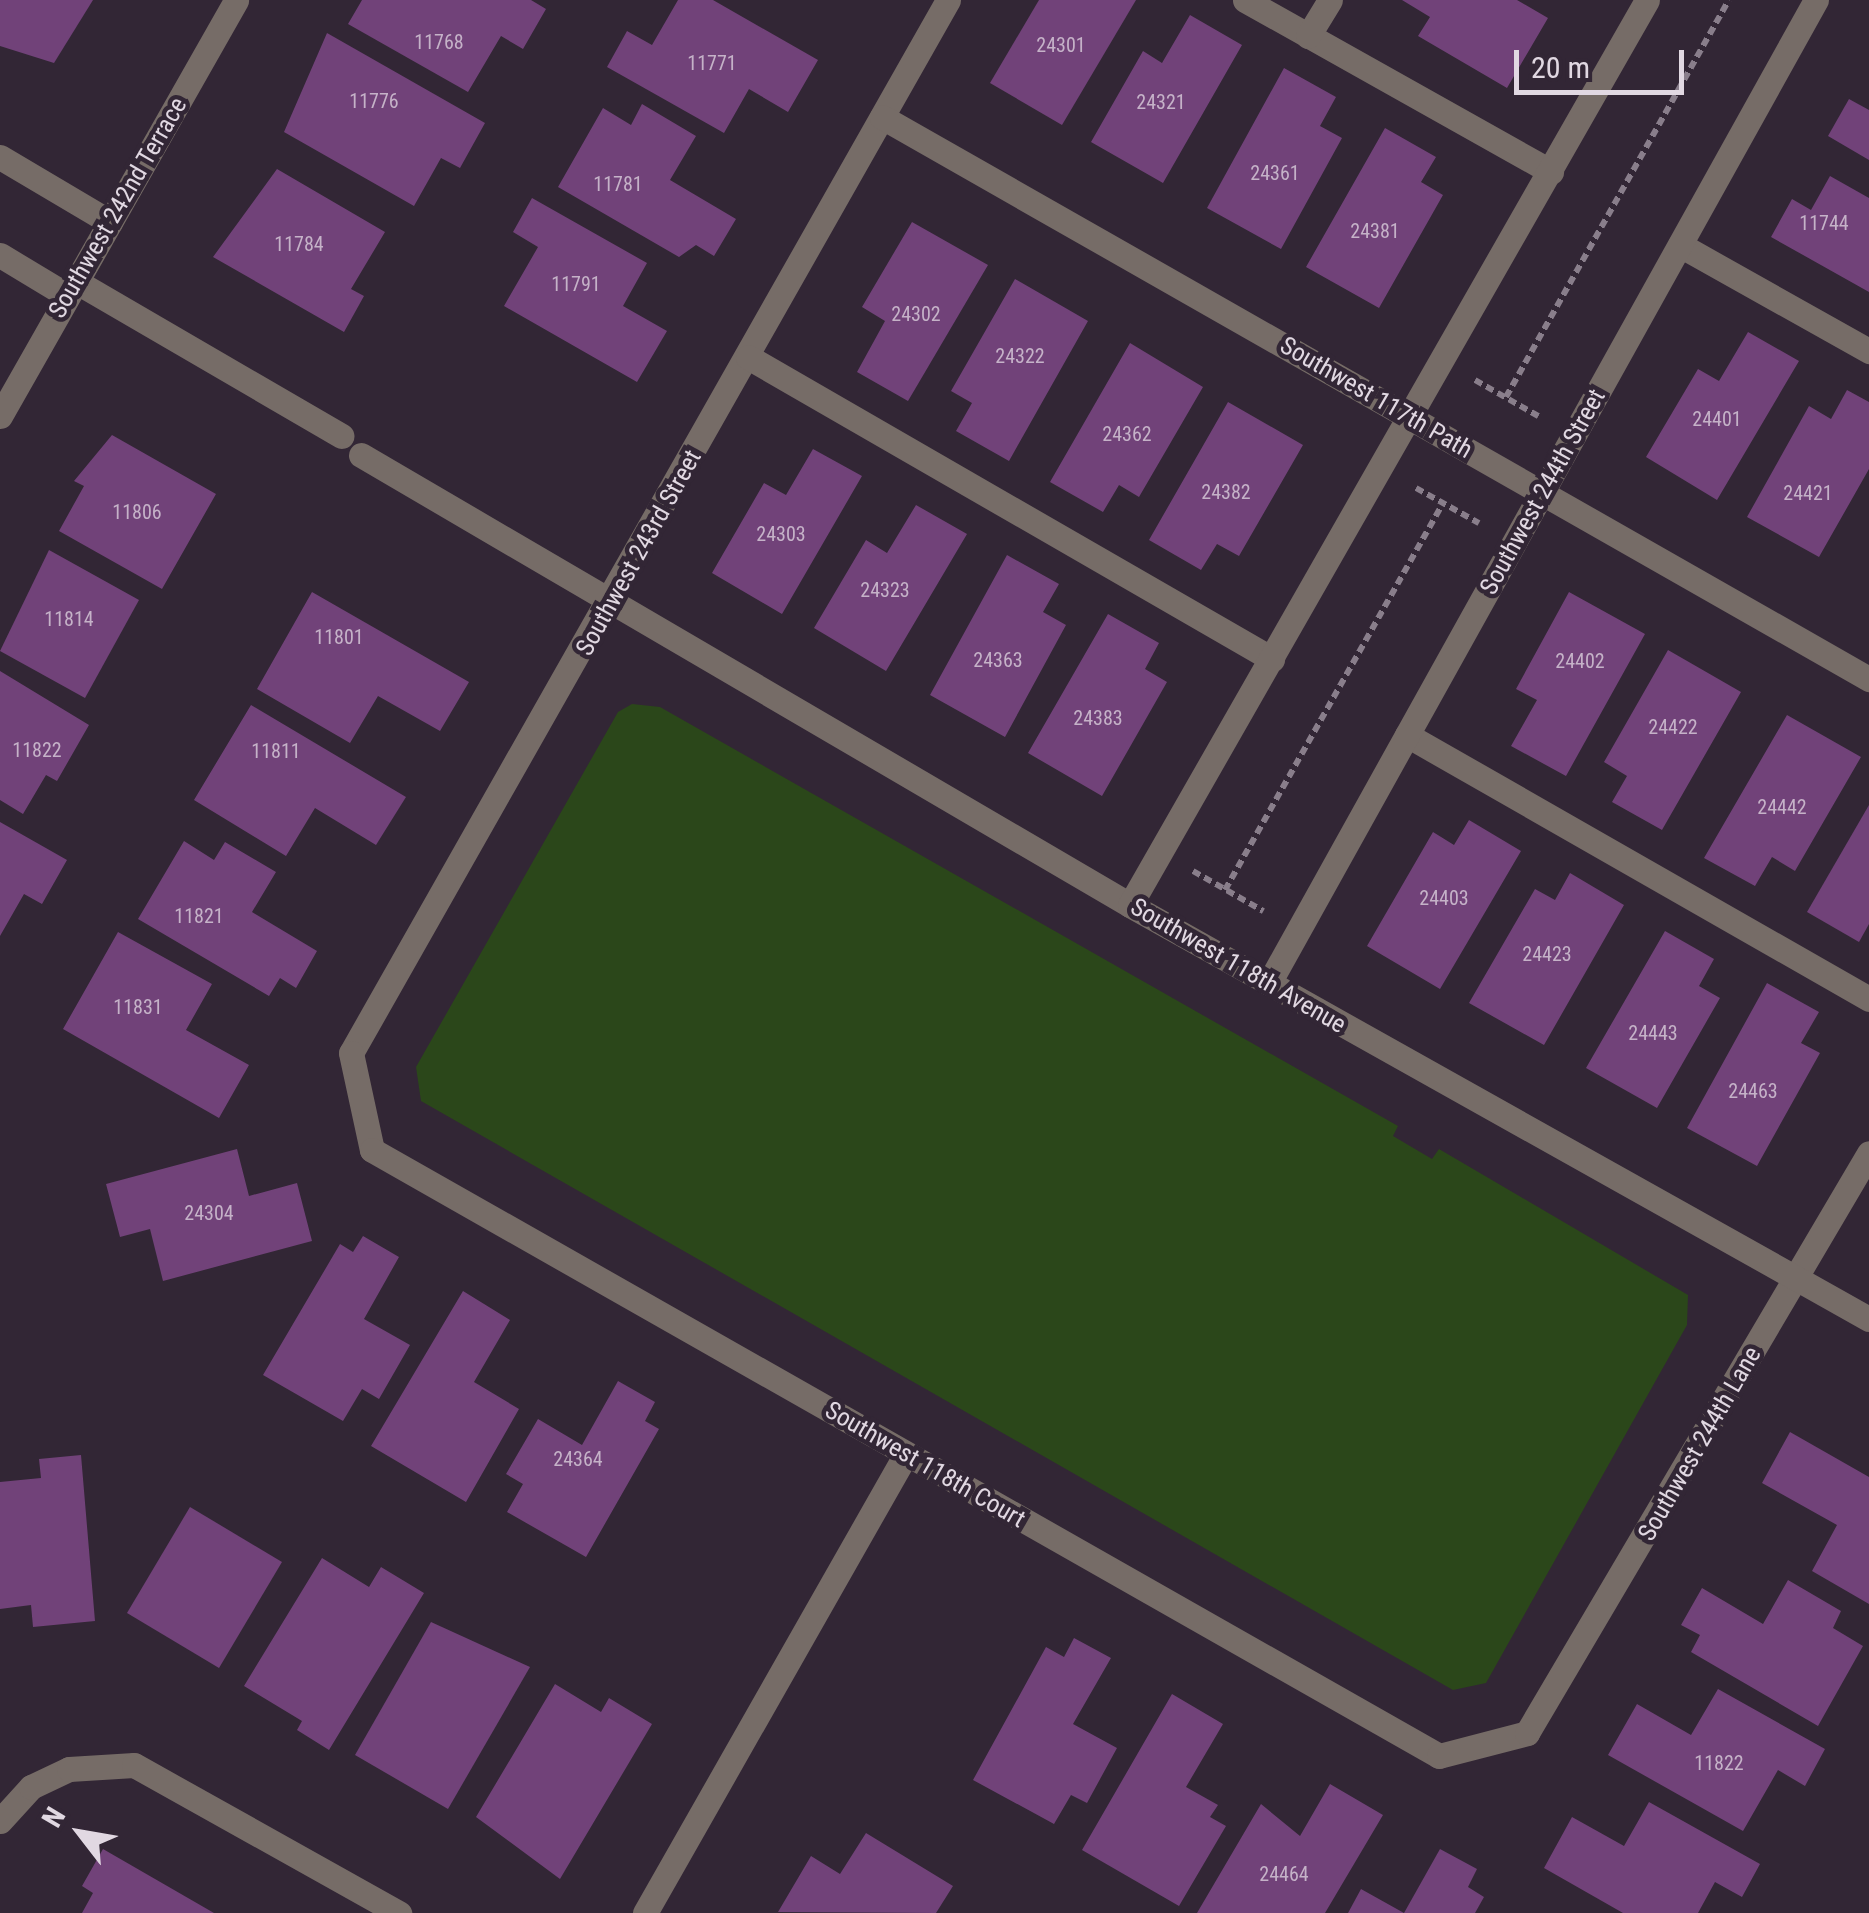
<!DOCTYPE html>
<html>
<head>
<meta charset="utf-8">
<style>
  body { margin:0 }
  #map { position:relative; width:1869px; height:1913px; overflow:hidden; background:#322635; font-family:"Roboto Condensed",sans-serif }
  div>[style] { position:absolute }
  .green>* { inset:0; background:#2b471a }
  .building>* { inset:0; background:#714279 }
  .path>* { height:6px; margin-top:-3px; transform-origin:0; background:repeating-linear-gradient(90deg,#897e8b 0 8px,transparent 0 13px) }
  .minor>* { height:25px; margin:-12.5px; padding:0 12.5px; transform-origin:12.5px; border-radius:12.5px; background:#766c67 }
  span { translate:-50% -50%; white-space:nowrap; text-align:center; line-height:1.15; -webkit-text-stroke:9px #322635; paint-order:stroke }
  .number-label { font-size:20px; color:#c5b2c8 }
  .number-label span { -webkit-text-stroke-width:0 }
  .street-label { font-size:25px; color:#e1d8e2 }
  .north { position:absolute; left:30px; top:1783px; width:100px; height:100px; -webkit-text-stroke:8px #322635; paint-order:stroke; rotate:301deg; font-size:28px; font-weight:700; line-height:40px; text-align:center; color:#e1d8e2 }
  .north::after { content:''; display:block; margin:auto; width:35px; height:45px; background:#e1d8e2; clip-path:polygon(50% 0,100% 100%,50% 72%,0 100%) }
  .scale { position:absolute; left:1514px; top:50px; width:170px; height:45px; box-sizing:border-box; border:5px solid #e1d8e2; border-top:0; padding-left:12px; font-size:30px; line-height:35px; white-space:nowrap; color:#e1d8e2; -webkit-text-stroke:8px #322635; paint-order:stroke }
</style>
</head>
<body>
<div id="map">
  <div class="green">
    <div style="clip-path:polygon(632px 704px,660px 707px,1398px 1126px,1393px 1136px,1432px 1159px,1439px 1149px,1688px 1295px,1687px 1325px,1486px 1683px,1453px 1690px,421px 1101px,416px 1067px,618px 712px)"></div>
  </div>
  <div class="building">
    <div style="clip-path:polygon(0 0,93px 0,54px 63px,0 46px)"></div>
    <div style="clip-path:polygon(362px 0,531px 0,546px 9px,523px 49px,501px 36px,468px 92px,348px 24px)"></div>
    <div style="clip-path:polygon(678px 0,713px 0,818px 60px,788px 112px,749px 89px,724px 133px,607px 67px,627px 31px,652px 45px)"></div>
    <div style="clip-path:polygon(1039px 0,1136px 0,1062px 125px,990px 83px)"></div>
    <div style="clip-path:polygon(1402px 0,1517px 0,1548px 18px,1507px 88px,1418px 36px,1430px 17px)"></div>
    <div style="clip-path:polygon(1190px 15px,1242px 45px,1163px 183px,1091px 142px,1143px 51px,1162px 63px)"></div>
    <div style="clip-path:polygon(327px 33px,485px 123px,460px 168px,441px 158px,414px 206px,284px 132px)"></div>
    <div style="clip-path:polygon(1284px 68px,1336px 97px,1320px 126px,1342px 138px,1281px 249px,1207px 208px)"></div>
    <div style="clip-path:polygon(1849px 99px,1869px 110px,1869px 160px,1828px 136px)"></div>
    <div style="clip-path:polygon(642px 104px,696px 136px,670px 180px,736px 219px,714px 256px,696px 245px,679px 257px,558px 187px,603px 108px,631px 125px)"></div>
    <div style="clip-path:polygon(1385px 128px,1436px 157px,1421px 182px,1443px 195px,1379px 308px,1306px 267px)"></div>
    <div style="clip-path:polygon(277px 169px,385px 232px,351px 289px,364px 296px,344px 332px,213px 257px)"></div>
    <div style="clip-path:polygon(1830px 176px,1869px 198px,1869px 292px,1771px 237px,1792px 199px,1811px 210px)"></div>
    <div style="clip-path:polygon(532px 198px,647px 263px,623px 306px,667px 331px,637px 382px,504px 306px,538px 247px,513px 232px)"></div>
    <div style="clip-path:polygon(912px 222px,988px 265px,908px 401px,857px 372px,885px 321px,862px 307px)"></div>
    <div style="clip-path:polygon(1015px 279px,1088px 321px,1009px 461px,956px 431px,972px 403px,951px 391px)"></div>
    <div style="clip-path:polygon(1748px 332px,1799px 361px,1717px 500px,1646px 457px,1698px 369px,1719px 381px)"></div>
    <div style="clip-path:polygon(1130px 343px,1203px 387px,1139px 497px,1119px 485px,1103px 512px,1050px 482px)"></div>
    <div style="clip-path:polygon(1847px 390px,1869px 402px,1869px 469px,1819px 557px,1747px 517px,1809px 406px,1831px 419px)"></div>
    <div style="clip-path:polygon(1228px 402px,1303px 445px,1239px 556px,1217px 544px,1201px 570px,1149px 540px)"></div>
    <div style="clip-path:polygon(112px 435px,216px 494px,162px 589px,59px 531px,84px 486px,74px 481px)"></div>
    <div style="clip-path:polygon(813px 449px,862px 476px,782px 614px,712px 573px,764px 483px,786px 495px)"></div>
    <div style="clip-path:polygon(916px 505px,967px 534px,886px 671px,814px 628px,866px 540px,887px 553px)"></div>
    <div style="clip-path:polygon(49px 550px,139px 600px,85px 698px,0 651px)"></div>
    <div style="clip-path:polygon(1007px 555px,1059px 584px,1043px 612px,1066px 625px,1005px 737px,930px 695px)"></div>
    <div style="clip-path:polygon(312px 592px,469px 682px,440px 731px,378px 696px,350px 743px,257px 689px)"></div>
    <div style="clip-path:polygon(1569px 592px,1645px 634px,1566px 776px,1511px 746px,1537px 700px,1516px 689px)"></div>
    <div style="clip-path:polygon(1108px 614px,1159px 643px,1145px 669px,1167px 682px,1102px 796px,1028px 753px)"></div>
    <div style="clip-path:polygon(1668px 650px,1741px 692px,1662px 830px,1612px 802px,1627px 776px,1604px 762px)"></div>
    <div style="clip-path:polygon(0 671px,89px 725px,57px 781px,46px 775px,23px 814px,0 800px)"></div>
    <div style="clip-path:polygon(251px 705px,406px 797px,376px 845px,315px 808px,286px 856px,194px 800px)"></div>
    <div style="clip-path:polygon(1787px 715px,1861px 757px,1795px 871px,1772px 857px,1755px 886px,1704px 858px)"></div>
    <div style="clip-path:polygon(1869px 805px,1869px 924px,1859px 942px,1807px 912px)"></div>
    <div style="clip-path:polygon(1469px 820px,1521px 851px,1440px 989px,1367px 946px,1433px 832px,1454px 845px)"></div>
    <div style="clip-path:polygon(0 822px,67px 860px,42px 904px,24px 894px,0 936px)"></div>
    <div style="clip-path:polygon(184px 841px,214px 860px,225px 842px,276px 872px,252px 912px,317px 951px,296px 988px,280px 978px,269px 996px,138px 919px)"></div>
    <div style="clip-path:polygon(1570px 873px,1624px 905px,1544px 1045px,1469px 1003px,1535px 889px,1555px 900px)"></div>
    <div style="clip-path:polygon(1665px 931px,1714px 959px,1699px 986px,1720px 998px,1657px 1108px,1586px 1068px)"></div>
    <div style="clip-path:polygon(118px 932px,212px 984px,186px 1030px,249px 1065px,219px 1118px,63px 1029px)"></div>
    <div style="clip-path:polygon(1767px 983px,1819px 1012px,1801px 1043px,1820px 1053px,1757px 1166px,1687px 1128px)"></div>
    <div style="clip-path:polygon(237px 1149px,249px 1196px,297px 1183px,312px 1241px,163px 1281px,150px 1229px,120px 1237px,106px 1184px)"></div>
    <div style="clip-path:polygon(363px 1236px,399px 1257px,364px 1319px,410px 1345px,379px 1399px,362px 1389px,343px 1421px,263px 1375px,340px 1244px,353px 1252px)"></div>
    <div style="clip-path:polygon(463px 1291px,510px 1320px,474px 1382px,519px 1409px,466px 1502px,371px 1446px)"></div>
    <div style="clip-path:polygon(618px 1381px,655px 1402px,645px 1421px,659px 1429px,586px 1557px,507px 1512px,523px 1484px,506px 1474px,538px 1419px,582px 1445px)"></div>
    <div style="clip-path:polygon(1790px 1432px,1869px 1477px,1869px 1604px,1812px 1571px,1837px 1525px,1762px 1483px)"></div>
    <div style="clip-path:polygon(81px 1455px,95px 1621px,33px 1627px,31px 1605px,0 1609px,0 1482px,41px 1478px,39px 1459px)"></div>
    <div style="clip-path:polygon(190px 1507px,282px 1562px,219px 1668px,127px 1613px)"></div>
    <div style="clip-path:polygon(322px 1558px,369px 1587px,381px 1567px,424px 1593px,329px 1750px,297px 1730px,302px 1721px,244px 1686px)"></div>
    <div style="clip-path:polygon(1788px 1580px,1841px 1611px,1833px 1628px,1863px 1646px,1818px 1726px,1691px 1652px,1700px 1635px,1681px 1625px,1702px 1588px,1763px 1624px)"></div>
    <div style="clip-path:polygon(431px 1622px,530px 1667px,448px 1809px,355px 1755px)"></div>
    <div style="clip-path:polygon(1074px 1638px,1111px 1658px,1073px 1724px,1117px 1748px,1087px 1803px,1071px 1795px,1054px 1824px,973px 1780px,1046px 1647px,1064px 1657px)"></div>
    <div style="clip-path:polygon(555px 1684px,601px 1712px,609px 1698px,652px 1724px,560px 1879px,476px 1817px)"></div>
    <div style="clip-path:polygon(1718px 1689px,1825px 1749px,1805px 1786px,1778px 1770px,1743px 1831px,1608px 1755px,1637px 1704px,1691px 1735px)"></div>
    <div style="clip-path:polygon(1172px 1694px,1223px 1724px,1186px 1787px,1218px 1805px,1210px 1817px,1226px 1826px,1179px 1906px,1082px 1850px)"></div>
    <div style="clip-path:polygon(1330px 1784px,1383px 1815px,1325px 1913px,1197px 1913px,1261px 1804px,1300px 1836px)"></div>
    <div style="clip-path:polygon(1649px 1802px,1760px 1864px,1742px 1897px,1715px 1882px,1698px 1913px,1623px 1913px,1544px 1868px,1572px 1817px,1624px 1846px)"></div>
    <div style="clip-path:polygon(866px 1833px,953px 1886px,936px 1913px,778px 1912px,811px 1856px,840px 1874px)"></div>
    <div style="clip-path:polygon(103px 1849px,214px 1913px,82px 1913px,93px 1893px,82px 1886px)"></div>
    <div style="clip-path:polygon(1440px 1849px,1477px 1869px,1468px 1887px,1484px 1897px,1475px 1913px,1348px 1913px,1361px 1889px,1404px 1913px)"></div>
  </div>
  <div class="path">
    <div style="left:1475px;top:380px;width:73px;rotate:29.7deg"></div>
    <div style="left:1506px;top:397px;width:455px;rotate:-60.7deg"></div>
    <div style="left:1416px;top:488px;width:72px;rotate:29.1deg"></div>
    <div style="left:1193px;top:871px;width:81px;rotate:29.7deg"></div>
    <div style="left:1225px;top:890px;width:444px;rotate:-60.6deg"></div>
  </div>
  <div class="minor">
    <div style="left:948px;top:0;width:1210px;rotate:119.55deg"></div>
    <div style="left:351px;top:1053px;width:99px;rotate:77.8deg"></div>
    <div style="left:372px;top:1150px;width:1227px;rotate:29.59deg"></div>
    <div style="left:1439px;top:1756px;width:91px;rotate:-14.6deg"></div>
    <div style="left:1527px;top:1733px;width:673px;rotate:-59.47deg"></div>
    <div style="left:1245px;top:0;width:351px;rotate:29.3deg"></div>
    <div style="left:1308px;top:36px;width:42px;rotate:-58.6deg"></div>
    <div style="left:882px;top:117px;width:1136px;rotate:29.66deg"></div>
    <div style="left:0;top:157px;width:128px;rotate:30.6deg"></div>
    <div style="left:1680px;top:245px;width:217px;rotate:29.3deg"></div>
    <div style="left:0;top:255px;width:79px;rotate:31.1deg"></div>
    <div style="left:77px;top:282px;width:306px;rotate:30.2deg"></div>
    <div style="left:748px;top:357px;width:605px;rotate:29.96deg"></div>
    <div style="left:0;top:416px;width:478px;rotate:-60.4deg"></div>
    <div style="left:361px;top:455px;width:891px;rotate:30.34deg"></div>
    <div style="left:1130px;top:905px;width:847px;rotate:29.26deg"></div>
    <div style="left:1407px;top:735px;width:532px;rotate:29.74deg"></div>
    <div style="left:1130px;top:905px;width:1042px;rotate:-60.26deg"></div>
    <div style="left:1269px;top:983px;width:1125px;rotate:-60.91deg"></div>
    <div style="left:0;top:1821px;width:46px;rotate:-47.6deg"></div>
    <div style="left:31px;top:1787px;width:42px;rotate:-25.3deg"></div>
    <div style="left:69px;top:1769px;width:65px;rotate:-3.5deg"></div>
    <div style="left:134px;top:1765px;width:304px;rotate:29.2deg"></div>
    <div style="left:645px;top:1913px;width:528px;rotate:-60.38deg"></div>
  </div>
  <div class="number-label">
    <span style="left:439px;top:42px">11768</span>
    <span style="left:1061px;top:45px">24301</span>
    <span style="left:712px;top:63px">11771</span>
    <span style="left:374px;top:101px">11776</span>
    <span style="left:1161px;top:102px">24321</span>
    <span style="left:1275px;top:173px">24361</span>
    <span style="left:618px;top:184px">11781</span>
    <span style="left:1824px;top:223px">11744</span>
    <span style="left:1375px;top:231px">24381</span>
    <span style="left:299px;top:244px">11784</span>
    <span style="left:576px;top:284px">11791</span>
    <span style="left:916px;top:314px">24302</span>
    <span style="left:1020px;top:356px">24322</span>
    <span style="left:1717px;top:419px">24401</span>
    <span style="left:1127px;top:434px">24362</span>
    <span style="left:1226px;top:492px">24382</span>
    <span style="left:1808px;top:493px">24421</span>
    <span style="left:137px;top:512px">11806</span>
    <span style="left:781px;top:534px">24303</span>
    <span style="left:885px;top:590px">24323</span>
    <span style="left:69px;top:619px">11814</span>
    <span style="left:339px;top:637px">11801</span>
    <span style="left:998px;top:660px">24363</span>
    <span style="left:1580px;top:661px">24402</span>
    <span style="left:1098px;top:718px">24383</span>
    <span style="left:1673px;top:727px">24422</span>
    <span style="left:37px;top:750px">11822</span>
    <span style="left:276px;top:751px">11811</span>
    <span style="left:1782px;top:807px">24442</span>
    <span style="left:1444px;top:898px">24403</span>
    <span style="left:199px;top:916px">11821</span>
    <span style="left:1547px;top:954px">24423</span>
    <span style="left:138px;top:1007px">11831</span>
    <span style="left:1653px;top:1033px">24443</span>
    <span style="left:1753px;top:1091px">24463</span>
    <span style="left:209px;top:1213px">24304</span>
    <span style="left:578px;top:1459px">24364</span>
    <span style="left:1719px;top:1763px">11822</span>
    <span style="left:1284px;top:1874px">24464</span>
  </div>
  <div class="street-label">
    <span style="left:118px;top:208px;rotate:-60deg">Southwest 242nd Terrace</span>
    <span style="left:1376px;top:398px;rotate:30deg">Southwest 117th Path</span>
    <span style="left:1543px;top:492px;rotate:-61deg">Southwest 244th Street</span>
    <span style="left:639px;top:553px;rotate:-61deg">Southwest 243rd Street</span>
    <span style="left:1238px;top:966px;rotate:30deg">Southwest 118th Avenue</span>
    <span style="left:1700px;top:1444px;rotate:-60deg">Southwest 244th Lane</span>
    <span style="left:925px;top:1465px;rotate:30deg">Southwest 118th Court</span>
  </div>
  <div class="north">N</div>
  <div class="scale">20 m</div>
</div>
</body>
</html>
